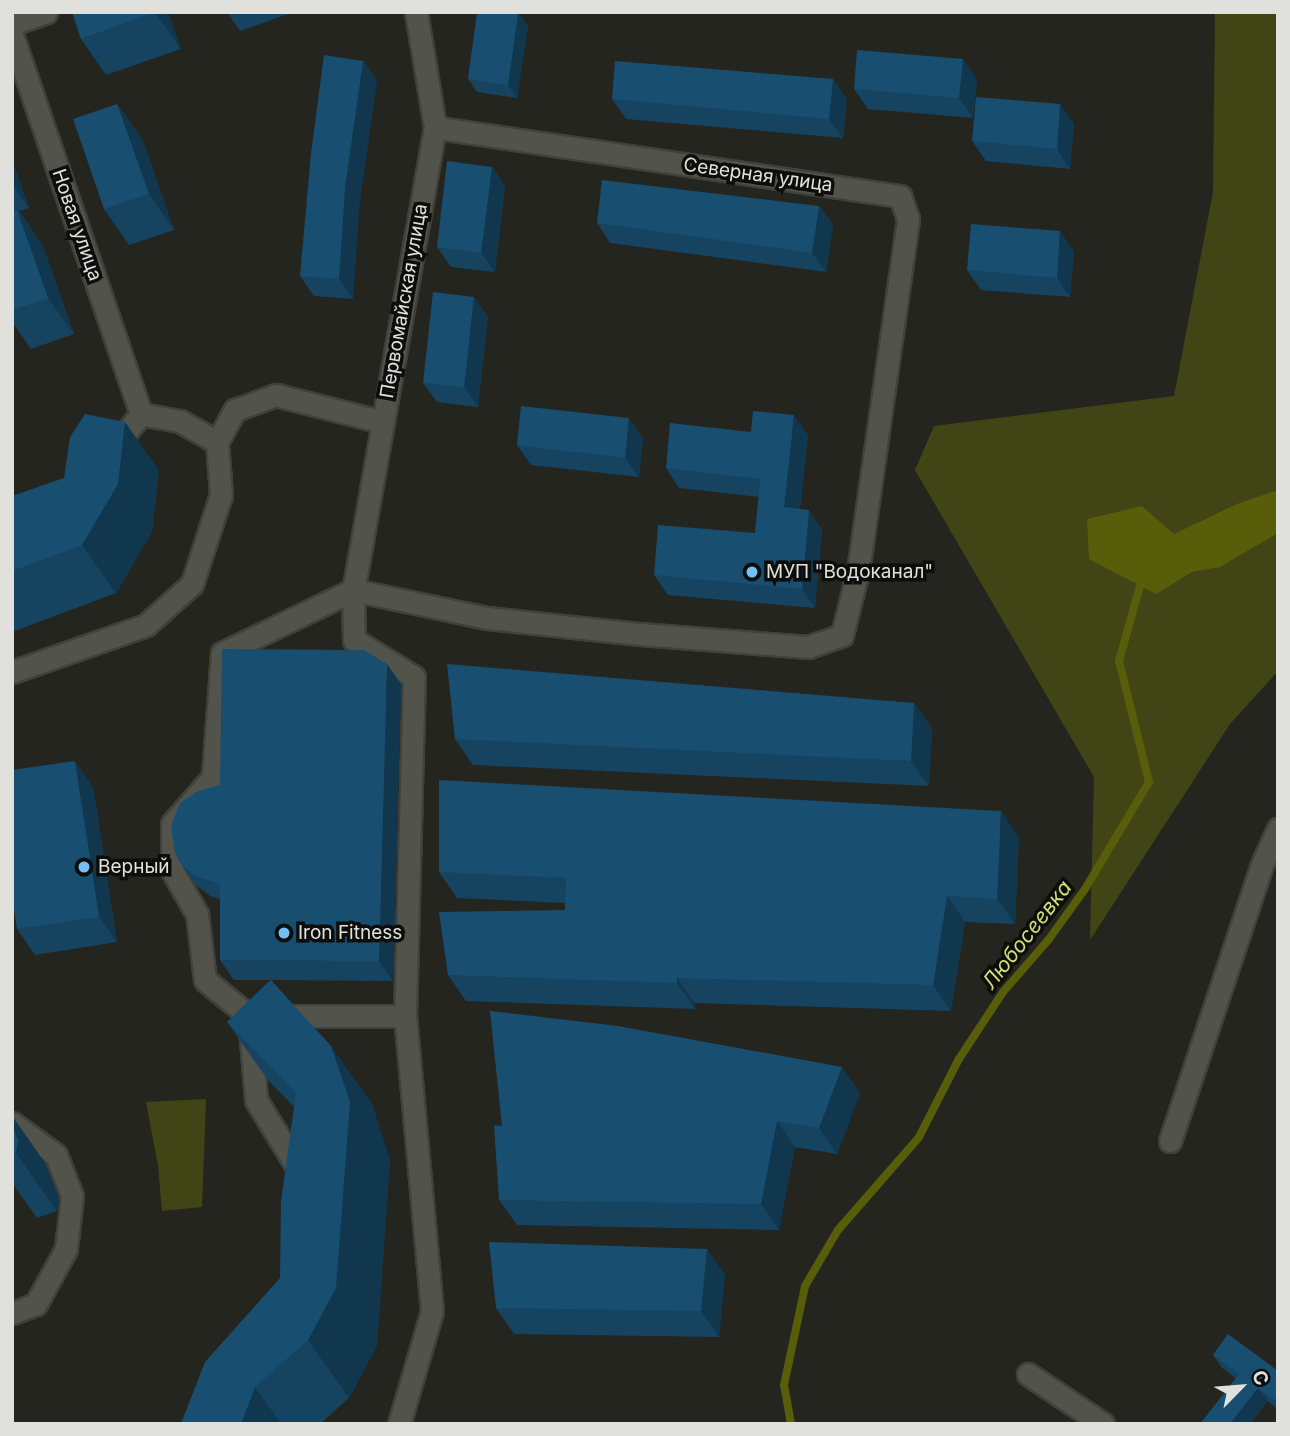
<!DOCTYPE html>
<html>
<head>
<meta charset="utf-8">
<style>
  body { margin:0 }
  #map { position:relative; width:1290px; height:1436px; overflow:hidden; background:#24251e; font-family:Inter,sans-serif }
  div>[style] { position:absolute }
  .green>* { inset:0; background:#414515 }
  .water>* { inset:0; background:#575d08 }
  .stream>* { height:8px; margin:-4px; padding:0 4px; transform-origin:4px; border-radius:4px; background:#575d08 }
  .roads { filter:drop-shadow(2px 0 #40413b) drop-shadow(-2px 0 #40413b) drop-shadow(0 2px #40413b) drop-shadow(0 -2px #40413b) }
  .minor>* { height:21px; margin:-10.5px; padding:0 10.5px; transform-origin:10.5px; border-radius:10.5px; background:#52544c }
  .wall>* { inset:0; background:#154360 }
  .shaded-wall>* { inset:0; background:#11374e }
  .building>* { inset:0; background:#184e70 }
  .dots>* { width:19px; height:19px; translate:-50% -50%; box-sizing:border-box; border:4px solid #0d0e0b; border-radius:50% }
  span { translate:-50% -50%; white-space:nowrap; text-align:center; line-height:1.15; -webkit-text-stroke:7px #0d0e0b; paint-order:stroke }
  .street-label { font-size:19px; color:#e0e1dc }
  .poi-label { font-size:19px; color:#e0e1dc }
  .left { translate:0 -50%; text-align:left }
  .water-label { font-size:21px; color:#d2dd75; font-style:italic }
  .frame { position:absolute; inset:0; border:14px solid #e0e1dc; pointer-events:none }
  .north { position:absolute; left:1206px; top:1352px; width:70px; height:70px; -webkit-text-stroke:5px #0d0e0b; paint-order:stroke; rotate:65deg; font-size:19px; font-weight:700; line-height:28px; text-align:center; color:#e0e1dc }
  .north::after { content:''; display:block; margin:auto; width:24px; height:32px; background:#e0e1dc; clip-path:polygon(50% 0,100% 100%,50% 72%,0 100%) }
</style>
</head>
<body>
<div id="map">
  <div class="green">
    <div style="clip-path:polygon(1215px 12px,1278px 12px,1278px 671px,1230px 724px,1090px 940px,1094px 777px,915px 470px,934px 426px,1174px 396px,1213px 192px)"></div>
    <div style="clip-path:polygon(206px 1099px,202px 1207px,162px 1211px,158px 1166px,146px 1102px)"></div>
  </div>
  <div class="water">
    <div style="clip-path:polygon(1278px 490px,1278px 533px,1220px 567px,1192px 572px,1156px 594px,1089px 559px,1087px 519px,1142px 506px,1174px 534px,1237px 504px)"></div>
  </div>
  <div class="stream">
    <div style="left:791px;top:1424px;width:40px;rotate:-100deg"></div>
    <div style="left:784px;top:1385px;width:101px;rotate:-78deg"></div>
    <div style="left:805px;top:1286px;width:65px;rotate:-59.5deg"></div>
    <div style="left:838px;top:1230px;width:123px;rotate:-48.9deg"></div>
    <div style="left:919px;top:1137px;width:88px;rotate:-62.9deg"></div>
    <div style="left:959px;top:1059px;width:80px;rotate:-56.7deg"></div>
    <div style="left:1003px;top:992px;width:70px;rotate:-49deg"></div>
    <div style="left:1049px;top:939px;width:62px;rotate:-54.2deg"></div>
    <div style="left:1085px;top:889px;width:125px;rotate:-59.1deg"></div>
    <div style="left:1149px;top:782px;width:125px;rotate:-103.9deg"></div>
    <div style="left:1119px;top:661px;width:78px;rotate:-74.4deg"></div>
    <div style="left:1140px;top:586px;width:10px;rotate:-29deg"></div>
  </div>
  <div class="roads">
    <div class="minor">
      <div style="left:416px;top:12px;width:117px;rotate:80.6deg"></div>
      <div style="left:435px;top:127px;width:470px;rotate:100deg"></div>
      <div style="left:353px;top:590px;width:137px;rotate:11.8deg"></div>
      <div style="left:487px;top:618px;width:154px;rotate:6deg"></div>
      <div style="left:640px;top:634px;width:169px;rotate:4.4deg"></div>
      <div style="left:808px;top:647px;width:36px;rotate:-19deg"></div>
      <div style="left:842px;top:635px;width:66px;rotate:-76deg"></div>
      <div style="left:858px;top:571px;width:356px;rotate:-81.9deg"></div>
      <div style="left:908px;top:219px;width:24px;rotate:-109deg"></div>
      <div style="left:900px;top:196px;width:470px;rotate:-171.6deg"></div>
      <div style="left:12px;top:24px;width:36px;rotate:-19deg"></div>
      <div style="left:12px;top:35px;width:400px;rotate:71.2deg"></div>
      <div style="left:217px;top:442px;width:37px;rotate:-61deg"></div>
      <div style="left:235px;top:410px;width:44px;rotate:-20.1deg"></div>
      <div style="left:276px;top:395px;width:110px;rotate:14.2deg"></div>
      <div style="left:12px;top:672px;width:142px;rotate:-19.3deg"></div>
      <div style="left:146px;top:625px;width:62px;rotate:-41.7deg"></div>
      <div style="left:192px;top:584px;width:94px;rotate:-72deg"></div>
      <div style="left:221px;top:495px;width:53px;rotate:-94.3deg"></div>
      <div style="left:217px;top:442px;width:43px;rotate:-150.4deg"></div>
      <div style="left:180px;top:421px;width:40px;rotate:-170deg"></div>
      <div style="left:141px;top:414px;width:46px;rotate:128.9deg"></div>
      <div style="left:250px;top:1028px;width:72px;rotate:85.2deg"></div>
      <div style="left:256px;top:1100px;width:88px;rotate:58.5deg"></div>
      <div style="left:12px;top:1123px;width:54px;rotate:36deg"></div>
      <div style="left:56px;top:1155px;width:44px;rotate:68.7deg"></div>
      <div style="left:72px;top:1196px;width:53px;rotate:96.5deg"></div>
      <div style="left:66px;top:1249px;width:63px;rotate:118.6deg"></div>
      <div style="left:36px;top:1304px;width:26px;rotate:159deg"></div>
      <div style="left:1170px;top:1141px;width:289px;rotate:-71.6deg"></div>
      <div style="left:1261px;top:867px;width:42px;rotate:-65.9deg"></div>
      <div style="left:1028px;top:1374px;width:90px;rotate:33.7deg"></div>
      <div style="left:399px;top:1424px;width:118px;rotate:-73.7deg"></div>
      <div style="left:432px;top:1311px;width:296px;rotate:-95.2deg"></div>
      <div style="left:405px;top:1016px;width:339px;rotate:-88.5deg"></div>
      <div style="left:414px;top:677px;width:70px;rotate:-148.3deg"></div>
      <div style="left:354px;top:640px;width:50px;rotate:-91.1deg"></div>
      <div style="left:353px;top:590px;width:145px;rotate:154.3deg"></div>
      <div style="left:222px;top:653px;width:124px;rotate:94.2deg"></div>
      <div style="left:213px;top:777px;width:62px;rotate:131.1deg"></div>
      <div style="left:172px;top:824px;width:46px;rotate:90deg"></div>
      <div style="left:172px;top:870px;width:51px;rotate:60.4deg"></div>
      <div style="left:197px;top:914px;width:66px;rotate:83.1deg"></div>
      <div style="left:205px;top:980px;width:57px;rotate:39.3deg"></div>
      <div style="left:249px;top:1016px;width:156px"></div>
    </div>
  </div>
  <div class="wall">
    <div style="clip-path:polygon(72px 12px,168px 12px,181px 49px,106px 75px,81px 39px)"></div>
    <div style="clip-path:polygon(227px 12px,294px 12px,240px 31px)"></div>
    <div style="clip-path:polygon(518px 13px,528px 26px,517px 98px,477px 92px,468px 79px)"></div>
    <div style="clip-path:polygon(963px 59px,977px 79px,973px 118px,868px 109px,854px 89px)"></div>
    <div style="clip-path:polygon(363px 61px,377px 80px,359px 207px,353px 299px,314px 296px,300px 276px)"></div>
    <div style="clip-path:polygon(833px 79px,847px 99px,843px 138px,626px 119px,612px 99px)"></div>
    <div style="clip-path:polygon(117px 104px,143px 140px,174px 230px,129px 245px,104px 209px)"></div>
    <div style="clip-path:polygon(1060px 104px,1074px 124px,1070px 169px,986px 161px,972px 141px)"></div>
    <div style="clip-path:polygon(12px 160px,29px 208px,19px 211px,43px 246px,74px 334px,31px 349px,12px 322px)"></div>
    <div style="clip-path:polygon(492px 167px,505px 186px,495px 272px,451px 267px,437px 247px)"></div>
    <div style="clip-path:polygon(819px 206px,833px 225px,826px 272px,610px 243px,597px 223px)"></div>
    <div style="clip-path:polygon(1074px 251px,1070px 297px,981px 290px,967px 270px)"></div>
    <div style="clip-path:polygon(488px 316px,478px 407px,437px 402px,423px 383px)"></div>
    <div style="clip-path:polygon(751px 432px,808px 435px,800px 509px,822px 529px,815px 608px,668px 595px,654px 575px,755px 533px,759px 497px,679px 488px,666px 468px)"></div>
    <div style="clip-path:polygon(643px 438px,639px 477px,531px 465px,517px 445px)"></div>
    <div style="clip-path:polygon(159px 470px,152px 532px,116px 593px,12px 632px,12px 496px)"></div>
    <div style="clip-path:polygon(401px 684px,393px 981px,271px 980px,372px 1104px,390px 1160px,377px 1346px,349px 1398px,320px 1424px,182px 1424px,280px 1278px,294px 1107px,268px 1080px,227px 1022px,270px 980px,234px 980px,220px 960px,220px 899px,210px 896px,196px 885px,182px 866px,220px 785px)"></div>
    <div style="clip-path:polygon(914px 703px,932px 728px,929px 786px,473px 765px,455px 739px)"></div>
    <div style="clip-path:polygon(93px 786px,117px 942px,35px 955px,17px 929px)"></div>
    <div style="clip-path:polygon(1019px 837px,1015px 924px,965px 922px,951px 1011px,695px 1003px,695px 1009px,466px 1001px,448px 975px,565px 910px,565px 903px,457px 898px,439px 872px)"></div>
    <div style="clip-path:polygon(860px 1093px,837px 1154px,795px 1147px,779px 1230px,517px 1225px,499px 1200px,502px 1126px)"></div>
    <div style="clip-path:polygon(12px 1116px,45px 1163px,59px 1198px,57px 1211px,37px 1218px,12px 1183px)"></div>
    <div style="clip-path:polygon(725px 1274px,719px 1337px,514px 1334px,496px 1308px)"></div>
    <div style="clip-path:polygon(1213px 1355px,1278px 1371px,1278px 1409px,1222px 1368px)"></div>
  </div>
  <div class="shaded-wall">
    <div style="clip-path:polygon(155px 12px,168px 12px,181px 49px)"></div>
    <div style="clip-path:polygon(518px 13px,528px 26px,517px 98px,508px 85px)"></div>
    <div style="clip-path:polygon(963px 59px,977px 79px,973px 118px,959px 98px)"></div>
    <div style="clip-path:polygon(363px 61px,377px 80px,359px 207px,353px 299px,339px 279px,345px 187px)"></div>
    <div style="clip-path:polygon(833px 79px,847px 99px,843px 138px,829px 119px)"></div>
    <div style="clip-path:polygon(117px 104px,143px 140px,174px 230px,149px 194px)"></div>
    <div style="clip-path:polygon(1060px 104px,1074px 124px,1070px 169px,1057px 149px)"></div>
    <div style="clip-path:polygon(12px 160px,29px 208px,12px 184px)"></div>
    <div style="clip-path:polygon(492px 167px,505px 186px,495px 272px,481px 253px)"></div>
    <div style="clip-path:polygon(819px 206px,833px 225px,826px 272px,812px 253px)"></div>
    <div style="clip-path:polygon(17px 210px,43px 246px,74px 334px,48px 298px)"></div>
    <div style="clip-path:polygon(1060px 231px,1074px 251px,1070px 297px,1057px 278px)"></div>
    <div style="clip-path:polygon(474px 297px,488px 316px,478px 407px,464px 387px)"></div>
    <div style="clip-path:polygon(794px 415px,808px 435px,798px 527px,784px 507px)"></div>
    <div style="clip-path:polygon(629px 418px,643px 438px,639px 477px,625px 458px)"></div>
    <div style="clip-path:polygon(125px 422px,159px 470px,152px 532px,116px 593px,82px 545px)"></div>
    <div style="clip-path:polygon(809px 510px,822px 529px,815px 608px,802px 589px)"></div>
    <div style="clip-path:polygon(387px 664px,401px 684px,393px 981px,379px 961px)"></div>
    <div style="clip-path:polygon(914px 703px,932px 728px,929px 786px,911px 761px)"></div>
    <div style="clip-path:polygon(75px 761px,93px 786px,117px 942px,99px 917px)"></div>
    <div style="clip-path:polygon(1001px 811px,1019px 837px,1015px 924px,997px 899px)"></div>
    <div style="clip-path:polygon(947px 896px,965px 922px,951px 1011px,933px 985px)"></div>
    <div style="clip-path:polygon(677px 978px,695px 1003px,695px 1009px,677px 983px)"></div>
    <div style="clip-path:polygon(331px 1046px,372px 1104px,390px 1160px,377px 1346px,349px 1398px,308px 1340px)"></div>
    <div style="clip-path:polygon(842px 1067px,860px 1093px,837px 1154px,819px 1128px)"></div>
    <div style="clip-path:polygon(12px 1116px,45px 1163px,59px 1198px,57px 1211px,16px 1153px,12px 1125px)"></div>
    <div style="clip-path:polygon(777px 1121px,795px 1147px,779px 1230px,761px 1204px)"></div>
    <div style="clip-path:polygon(707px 1249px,725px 1274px,719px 1337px,701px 1311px)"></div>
    <div style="clip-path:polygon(255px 1387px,281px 1424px,241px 1424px)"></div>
    <div style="clip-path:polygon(1258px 1388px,1268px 1401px,1250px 1424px,1230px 1424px)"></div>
  </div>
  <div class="building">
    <div style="clip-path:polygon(72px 12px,155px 12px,81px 39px)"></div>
    <div style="clip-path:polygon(477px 12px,518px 13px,508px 85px,468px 79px)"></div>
    <div style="clip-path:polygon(857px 50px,963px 59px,959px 98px,854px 89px)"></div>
    <div style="clip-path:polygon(324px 55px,363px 61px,345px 187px,339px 279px,300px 276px,311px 153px)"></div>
    <div style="clip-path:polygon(615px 61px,833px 79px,829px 119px,612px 99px)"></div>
    <div style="clip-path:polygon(976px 97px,1060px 104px,1057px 149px,972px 141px)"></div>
    <div style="clip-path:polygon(117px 104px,149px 194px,104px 209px,73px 119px)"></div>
    <div style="clip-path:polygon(447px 161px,492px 167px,481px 253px,437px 247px)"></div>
    <div style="clip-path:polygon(602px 180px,819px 206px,812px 253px,597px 223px)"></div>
    <div style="clip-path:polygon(17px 210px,48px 298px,12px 310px,12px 212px)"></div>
    <div style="clip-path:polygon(971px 224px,1060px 231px,1057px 278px,967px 270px)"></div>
    <div style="clip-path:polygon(433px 292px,474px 297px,464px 387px,423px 383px)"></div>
    <div style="clip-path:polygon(521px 406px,629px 418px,625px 458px,517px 445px)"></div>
    <div style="clip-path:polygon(753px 411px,794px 415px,784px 507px,809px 510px,802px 589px,654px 575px,658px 525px,755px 533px,760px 479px,666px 468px,670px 423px,751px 432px)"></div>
    <div style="clip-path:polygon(85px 414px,125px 422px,118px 484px,82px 545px,12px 571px,12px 496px,64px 478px,70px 437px)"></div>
    <div style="clip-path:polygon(222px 649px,364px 650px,387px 664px,379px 961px,220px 960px,220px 884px,197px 877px,182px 866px,175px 853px,171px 826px,180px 803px,198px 791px,220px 785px)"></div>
    <div style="clip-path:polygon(447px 664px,914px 703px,911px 761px,455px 739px)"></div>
    <div style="clip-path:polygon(75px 761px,99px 917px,17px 929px,12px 895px,12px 770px)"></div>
    <div style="clip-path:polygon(439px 780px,1001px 811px,997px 899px,947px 896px,933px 985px,677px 978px,677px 983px,448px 975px,439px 912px,565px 910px,566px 878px,439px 872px)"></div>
    <div style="clip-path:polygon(271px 980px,331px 1046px,350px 1102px,336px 1288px,308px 1340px,255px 1387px,241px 1424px,182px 1424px,182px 1421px,205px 1362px,280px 1278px,281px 1201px,296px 1093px,227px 1022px)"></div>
    <div style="clip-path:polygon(490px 1011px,618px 1026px,842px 1067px,819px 1128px,777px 1121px,761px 1204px,499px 1200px,494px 1125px,502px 1126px)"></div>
    <div style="clip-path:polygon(12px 1125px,18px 1140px,16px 1153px,12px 1154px)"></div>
    <div style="clip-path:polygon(489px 1242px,707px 1249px,701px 1311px,496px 1308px)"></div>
    <div style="clip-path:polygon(1228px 1334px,1278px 1371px,1278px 1395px,1274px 1400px,1258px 1388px,1230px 1424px,1200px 1424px,1239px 1374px,1213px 1355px)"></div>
  </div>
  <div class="dots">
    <div style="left:752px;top:572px;background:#74c0f6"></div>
    <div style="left:84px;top:867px;background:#74c0f6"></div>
    <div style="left:284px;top:933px;background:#74c0f6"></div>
  </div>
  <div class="street-label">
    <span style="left:758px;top:175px;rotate:8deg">Северная улица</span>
    <span style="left:77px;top:225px;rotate:71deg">Новая улица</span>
    <span style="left:404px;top:301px;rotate:-80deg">Первомайская улица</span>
  </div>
  <div class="poi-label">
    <span class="left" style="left:766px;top:572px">МУП "Водоканал"</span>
    <span class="left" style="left:98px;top:867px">Верный</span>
    <span class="left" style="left:298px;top:933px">Iron Fitness</span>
  </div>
  <div class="water-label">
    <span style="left:1027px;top:935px;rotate:-52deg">Любосеевка</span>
  </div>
  <div class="frame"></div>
  <div class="north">С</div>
</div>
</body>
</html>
